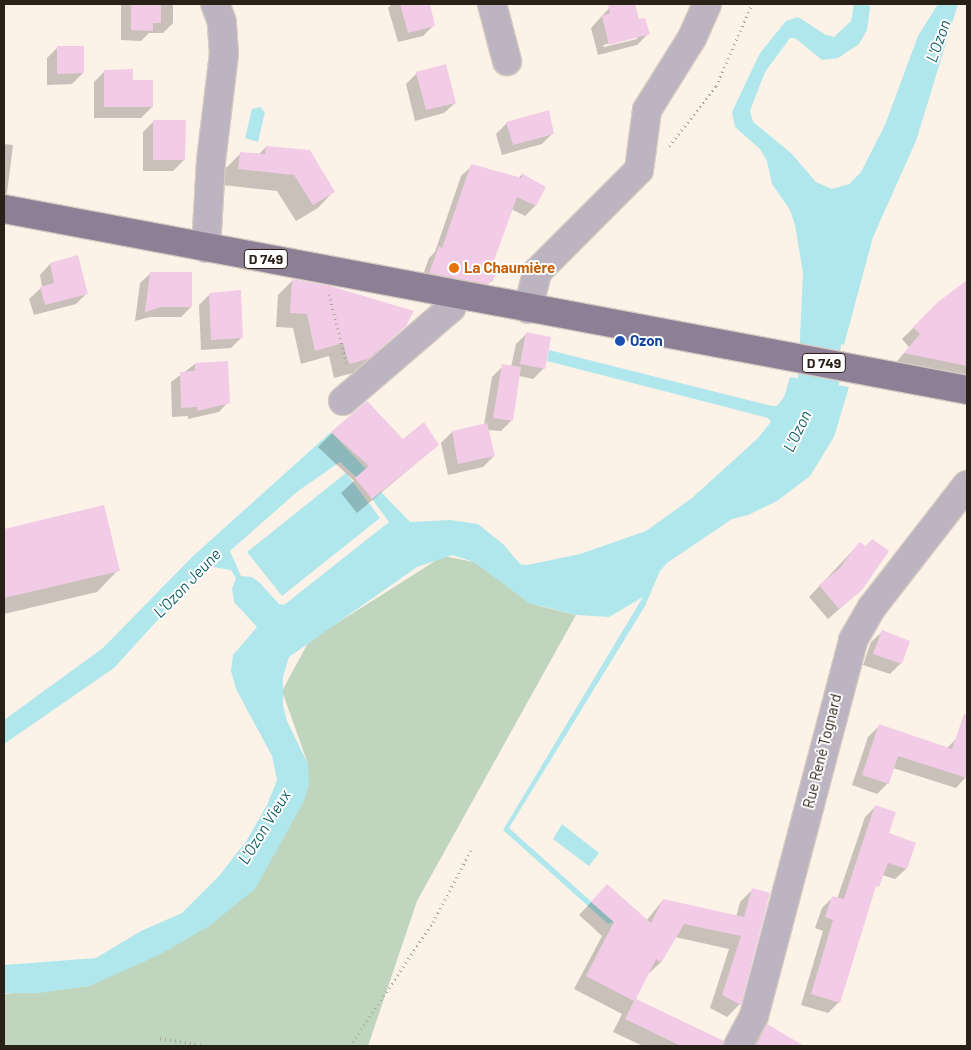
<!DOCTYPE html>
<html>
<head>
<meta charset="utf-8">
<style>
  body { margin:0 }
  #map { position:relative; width:971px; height:1050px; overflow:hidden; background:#fcf2e8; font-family:Barlow,sans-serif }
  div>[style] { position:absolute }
  .green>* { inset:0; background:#c0d5be }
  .water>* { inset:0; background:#b0e7ec }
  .shadow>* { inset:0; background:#0003 }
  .river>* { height:41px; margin:-20.5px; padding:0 20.5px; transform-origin:20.5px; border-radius:20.5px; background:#b0e7ec }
  .building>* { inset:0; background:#f2cbe7 }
  .path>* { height:3px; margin-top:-1.5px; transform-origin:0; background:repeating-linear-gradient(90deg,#ada49a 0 1px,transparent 0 5px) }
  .roads { filter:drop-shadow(1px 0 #d6ccc2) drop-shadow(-1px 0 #d6ccc2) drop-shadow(0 1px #d6ccc2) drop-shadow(0 -1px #d6ccc2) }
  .minor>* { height:28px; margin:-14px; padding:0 14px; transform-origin:14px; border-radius:14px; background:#bcb4c1 }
  .major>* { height:28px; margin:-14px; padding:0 14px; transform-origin:14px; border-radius:14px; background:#8d7f95 }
  .dots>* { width:14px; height:14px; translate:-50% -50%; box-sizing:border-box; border:2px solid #fff; border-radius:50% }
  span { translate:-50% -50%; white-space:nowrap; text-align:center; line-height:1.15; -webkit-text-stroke:4px #fff; paint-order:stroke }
  .shield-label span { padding:1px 4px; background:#fff; border:1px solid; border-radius:4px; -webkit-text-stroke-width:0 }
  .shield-label { font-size:14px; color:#292017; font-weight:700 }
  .food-label { font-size:15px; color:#c56008; font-weight:700 }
  .left { translate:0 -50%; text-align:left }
  .transit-label { font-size:15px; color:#164399; font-weight:700 }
  .street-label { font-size:15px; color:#292017 }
  .water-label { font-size:16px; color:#105c62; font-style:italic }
  .frame { position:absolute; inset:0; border:5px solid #292017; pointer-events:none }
</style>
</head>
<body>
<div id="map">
  <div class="green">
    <div style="clip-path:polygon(443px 556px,474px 562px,539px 606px,576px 615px,417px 901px,368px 1046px,4px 1046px,4px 994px,89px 986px,209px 926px,308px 764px,282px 691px,309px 641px)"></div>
  </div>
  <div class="water">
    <div style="clip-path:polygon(854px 4px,869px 4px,870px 8px,867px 30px,859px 44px,838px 58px,822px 60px,795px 38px,790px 38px,765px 72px,750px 111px,753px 122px,791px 153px,816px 182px,832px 189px,849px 184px,861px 172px,885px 125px,918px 36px,938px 4px,958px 4px,916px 141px,873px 237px,844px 345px,800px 336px,803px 273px,795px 225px,790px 210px,772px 184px,767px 161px,760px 149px,735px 127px,732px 112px,760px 53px,786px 21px,798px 17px,826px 35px,834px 37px,851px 21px)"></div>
    <div style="clip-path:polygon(260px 107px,265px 112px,258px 142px,245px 138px,252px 109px)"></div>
    <div style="clip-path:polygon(549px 350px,772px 406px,777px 406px,784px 397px,790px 377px,849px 387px,834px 437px,810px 476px,777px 501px,748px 515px,732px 519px,667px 563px,660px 571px,645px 606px,509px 828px,614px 922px,608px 924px,503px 830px,643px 597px,609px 617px,576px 615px,529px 603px,474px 562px,452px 555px,417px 567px,289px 657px,283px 677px,283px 706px,287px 721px,308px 764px,309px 784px,304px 801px,255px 889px,209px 926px,159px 955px,89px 986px,39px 993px,4px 993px,4px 965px,96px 958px,141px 931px,182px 913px,219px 876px,247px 840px,267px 805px,277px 780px,272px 756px,236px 689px,231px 671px,233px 655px,257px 627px,234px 602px,232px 589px,236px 578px,231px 570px,207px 566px,114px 668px,4px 744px,4px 720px,103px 648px,192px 557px,331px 432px,366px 469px,356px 477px,340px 462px,298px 491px,230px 551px,241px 576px,252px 577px,260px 583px,279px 604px,284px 605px,389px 522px,372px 499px,381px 492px,410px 522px,450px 520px,478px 524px,504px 545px,520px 564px,527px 565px,580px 554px,646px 531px,692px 498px,757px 439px,771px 422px,768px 418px,722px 406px,547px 361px)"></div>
    <div style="clip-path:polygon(346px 473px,380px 518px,282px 596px,247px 552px)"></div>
    <div style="clip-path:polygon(562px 824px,599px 853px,589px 866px,553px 839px)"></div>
  </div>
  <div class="shadow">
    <div style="clip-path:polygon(121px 4px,173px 4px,173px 23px,163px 33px,149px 33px,141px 41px,121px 40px)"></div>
    <div style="clip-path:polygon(392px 4px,428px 4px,434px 25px,423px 36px,398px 42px,388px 8px)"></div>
    <div style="clip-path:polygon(evenodd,623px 4px,633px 4px,638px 20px,648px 34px,637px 45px,598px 55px,591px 28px,610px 7px,623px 4px,637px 36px,637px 39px,604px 47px,603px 45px,637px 36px)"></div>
    <div style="clip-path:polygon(58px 47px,83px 73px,72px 84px,47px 85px,47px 58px)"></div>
    <div style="clip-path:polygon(105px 71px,132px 81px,152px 107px,141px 118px,94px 118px,94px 82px)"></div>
    <div style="clip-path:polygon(417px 73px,455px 103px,444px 113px,415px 121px,406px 84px)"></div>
    <div style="clip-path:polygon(154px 121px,184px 160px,173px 171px,143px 171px,143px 132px)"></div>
    <div style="clip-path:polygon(507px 123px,553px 133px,542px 144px,502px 155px,496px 134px)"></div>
    <div style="clip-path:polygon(4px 144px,13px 145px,7px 193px,4px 197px)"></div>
    <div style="clip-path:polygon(266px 147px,334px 191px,318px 208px,296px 221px,277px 191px,223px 185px,224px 170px,241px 153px,258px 155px)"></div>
    <div style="clip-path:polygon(472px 166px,518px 178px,521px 175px,545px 187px,535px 206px,525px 216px,511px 209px,490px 266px,492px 280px,481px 291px,420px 283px,429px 258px,435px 252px,461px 176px)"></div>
    <div style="clip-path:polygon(50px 264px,87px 293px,76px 304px,34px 315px,29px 299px,42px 287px,40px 275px)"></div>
    <div style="clip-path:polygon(151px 273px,191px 307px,181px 317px,150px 317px,135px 321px,140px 283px)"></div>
    <div style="clip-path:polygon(292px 281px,405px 326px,353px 373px,334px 378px,329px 356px,301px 364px,293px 328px,276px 327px,278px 295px)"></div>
    <div style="clip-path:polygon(967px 281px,967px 379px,894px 365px,909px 347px,902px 339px,939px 303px)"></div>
    <div style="clip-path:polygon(210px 294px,242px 337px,231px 348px,201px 350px,199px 305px)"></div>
    <div style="clip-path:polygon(527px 333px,544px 368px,533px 379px,519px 376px,512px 420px,501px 431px,487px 430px,494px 456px,483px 467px,448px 475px,441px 443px,452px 432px,484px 425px,492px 377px,503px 366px,511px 367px,516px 344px)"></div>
    <div style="clip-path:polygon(195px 364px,228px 402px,219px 412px,188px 419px,188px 416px,172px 417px,171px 382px)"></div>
    <div style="clip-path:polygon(332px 433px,403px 440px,438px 445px,357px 513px,341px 493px,354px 481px,318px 447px)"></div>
    <div style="clip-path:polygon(103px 507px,118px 570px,97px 592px,4px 614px,4px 531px)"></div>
    <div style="clip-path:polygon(859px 544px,861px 590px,828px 619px,809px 597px)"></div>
    <div style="clip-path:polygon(882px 632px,901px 663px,890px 674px,863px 665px,871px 642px)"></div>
    <div style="clip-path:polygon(879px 726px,947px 748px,956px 739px,967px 743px,966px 777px,956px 788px,893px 768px,888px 783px,877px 794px,852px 785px,868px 737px)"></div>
    <div style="clip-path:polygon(876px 806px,906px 869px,895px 879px,882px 875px,873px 891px,839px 1002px,828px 1013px,801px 1005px,823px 931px,815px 928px,822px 908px,833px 897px,837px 899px,865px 817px)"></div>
    <div style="clip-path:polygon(753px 889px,740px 1004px,727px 1017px,710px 1008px,729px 949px,675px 937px,660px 963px,646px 976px,635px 999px,722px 1042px,723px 1046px,643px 1046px,613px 1032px,622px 1014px,574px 989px,602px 936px,579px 915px,594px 899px,646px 921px,663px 900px,736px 917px,740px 902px)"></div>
    <div style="clip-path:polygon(767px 1026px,800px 1046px,750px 1046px)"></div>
  </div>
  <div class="river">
    <div style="left:797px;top:434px;width:57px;rotate:-68.4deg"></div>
    <div style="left:818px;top:381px;width:41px;rotate:-87.2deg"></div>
    <div style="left:820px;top:340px;width:57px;rotate:-78.9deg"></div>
  </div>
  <div class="building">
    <div style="clip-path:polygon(131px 4px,161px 4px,161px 23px,153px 23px,153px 31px,131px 30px)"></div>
    <div style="clip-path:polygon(400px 4px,430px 4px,435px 26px,408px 33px)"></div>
    <div style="clip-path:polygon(608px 4px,635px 4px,639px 19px,645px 18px,650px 34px,609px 45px,602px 16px,610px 13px)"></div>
    <div style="clip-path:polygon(57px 46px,84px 46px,84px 73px,57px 74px)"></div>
    <div style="clip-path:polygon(446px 64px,456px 103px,426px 110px,416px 72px)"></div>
    <div style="clip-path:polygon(133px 69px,133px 80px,153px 80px,153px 107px,104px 107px,104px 70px)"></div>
    <div style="clip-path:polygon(549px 110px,554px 134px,513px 145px,506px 122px)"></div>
    <div style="clip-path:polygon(153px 120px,186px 120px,185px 160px,153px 160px)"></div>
    <div style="clip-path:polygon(266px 146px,310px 150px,335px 192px,313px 205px,294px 175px,238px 169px,240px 152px,265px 154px)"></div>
    <div style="clip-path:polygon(471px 164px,522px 178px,521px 173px,546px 187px,536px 206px,517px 197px,492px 266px,498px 268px,493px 281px,487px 284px,429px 273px,439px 246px,442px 248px)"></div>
    <div style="clip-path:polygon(78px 255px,88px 294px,45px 305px,40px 287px,54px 283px,50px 263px)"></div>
    <div style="clip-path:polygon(150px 272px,192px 272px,192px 307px,161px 307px,145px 312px)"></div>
    <div style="clip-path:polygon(292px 279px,330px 286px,414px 311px,406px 326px,368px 359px,349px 364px,343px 343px,315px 351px,307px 314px,290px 313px)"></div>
    <div style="clip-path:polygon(967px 280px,967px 366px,904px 353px,920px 334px,913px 327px,938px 302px)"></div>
    <div style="clip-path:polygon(241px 290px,243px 338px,211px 340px,209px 293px)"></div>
    <div style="clip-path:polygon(526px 332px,551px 337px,545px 369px,520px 364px)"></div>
    <div style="clip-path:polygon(228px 361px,230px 403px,197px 411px,197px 407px,181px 408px,180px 372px,195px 371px,195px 363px)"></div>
    <div style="clip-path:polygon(502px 364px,521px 367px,513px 421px,493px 418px)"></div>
    <div style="clip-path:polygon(367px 401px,403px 439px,424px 422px,439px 445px,372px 499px,355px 478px,369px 466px,331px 432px)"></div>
    <div style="clip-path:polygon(487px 423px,495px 456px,458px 464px,452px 431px)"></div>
    <div style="clip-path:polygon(104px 505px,120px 571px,4px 598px,4px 529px)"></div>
    <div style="clip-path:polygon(872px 539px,889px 551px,862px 590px,839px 609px,819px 585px,840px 568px,859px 542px,866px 546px)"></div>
    <div style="clip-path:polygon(882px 630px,910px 641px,902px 664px,873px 654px)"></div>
    <div style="clip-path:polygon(964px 714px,967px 715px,967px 778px,898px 756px,889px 784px,862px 775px,879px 724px,952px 749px)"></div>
    <div style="clip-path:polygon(875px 805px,896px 812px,889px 833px,916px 843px,907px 869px,888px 863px,879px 887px,876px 886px,840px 1003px,811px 994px,833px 920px,825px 917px,832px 896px,844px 899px)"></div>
    <div style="clip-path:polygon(607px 884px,651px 923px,663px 899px,744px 917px,752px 888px,770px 893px,741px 1005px,722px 995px,741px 936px,684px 924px,661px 963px,656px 959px,636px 999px,724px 1041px,722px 1046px,681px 1046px,625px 1019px,634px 1001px,586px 976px,614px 922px,591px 902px)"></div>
    <div style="clip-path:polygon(767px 1024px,804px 1046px,756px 1046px)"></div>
  </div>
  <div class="path">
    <div style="left:669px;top:146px;width:76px;rotate:-51.9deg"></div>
    <div style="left:716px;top:86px;width:90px;rotate:-66.3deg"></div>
    <div style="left:329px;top:294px;width:74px;rotate:76deg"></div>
    <div style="left:160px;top:1038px;width:47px;rotate:9.9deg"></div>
    <div style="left:350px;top:1046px;width:149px;rotate:-56.2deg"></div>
    <div style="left:433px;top:922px;width:81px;rotate:-62.2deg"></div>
  </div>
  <div class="roads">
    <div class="minor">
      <div style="left:492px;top:4px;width:59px;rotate:75.3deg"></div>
      <div style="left:206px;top:248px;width:87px;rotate:-86.7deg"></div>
      <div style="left:211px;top:161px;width:108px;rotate:-83.1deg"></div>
      <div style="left:224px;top:54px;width:32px;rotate:-94deg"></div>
      <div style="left:222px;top:22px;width:19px;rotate:-111deg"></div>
      <div style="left:528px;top:309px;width:38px;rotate:-76deg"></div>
      <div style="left:537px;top:272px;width:144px;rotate:-45deg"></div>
      <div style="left:639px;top:170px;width:61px;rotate:-82.4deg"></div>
      <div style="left:647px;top:110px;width:85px;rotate:-58deg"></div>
      <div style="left:692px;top:38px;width:37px;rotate:-66deg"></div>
      <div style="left:343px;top:401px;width:143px;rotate:-40.7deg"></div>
      <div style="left:451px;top:308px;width:13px;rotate:-72deg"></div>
      <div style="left:738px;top:1046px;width:34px;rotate:-62deg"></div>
      <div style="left:754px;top:1016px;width:389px;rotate:-75.2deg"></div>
      <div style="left:853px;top:640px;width:39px;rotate:-60deg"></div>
      <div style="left:873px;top:606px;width:153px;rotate:-52.2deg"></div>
    </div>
    <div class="major">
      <div style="left:4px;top:209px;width:980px;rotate:10.64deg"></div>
    </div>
  </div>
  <div class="dots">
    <div style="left:454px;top:268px;background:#e8710a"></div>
    <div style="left:620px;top:341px;background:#1a4fb4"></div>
  </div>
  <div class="shield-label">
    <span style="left:266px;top:259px">D 749</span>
    <span style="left:824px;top:363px">D 749</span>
  </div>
  <div class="food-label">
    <span class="left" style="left:464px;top:268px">La Chaumière</span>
  </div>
  <div class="transit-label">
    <span class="left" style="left:630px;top:341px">Ozon</span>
  </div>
  <div class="street-label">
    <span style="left:822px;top:751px;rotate:-76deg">Rue René Tognard</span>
  </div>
  <div class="water-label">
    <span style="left:938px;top:41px;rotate:-70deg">L'Ozon</span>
    <span style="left:797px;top:431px;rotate:-64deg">L'Ozon</span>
    <span style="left:187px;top:583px;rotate:-46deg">L'Ozon Jeune</span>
    <span style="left:264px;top:827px;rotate:-58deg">L'Ozon Vieux</span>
  </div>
  <div class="frame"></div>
</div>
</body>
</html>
